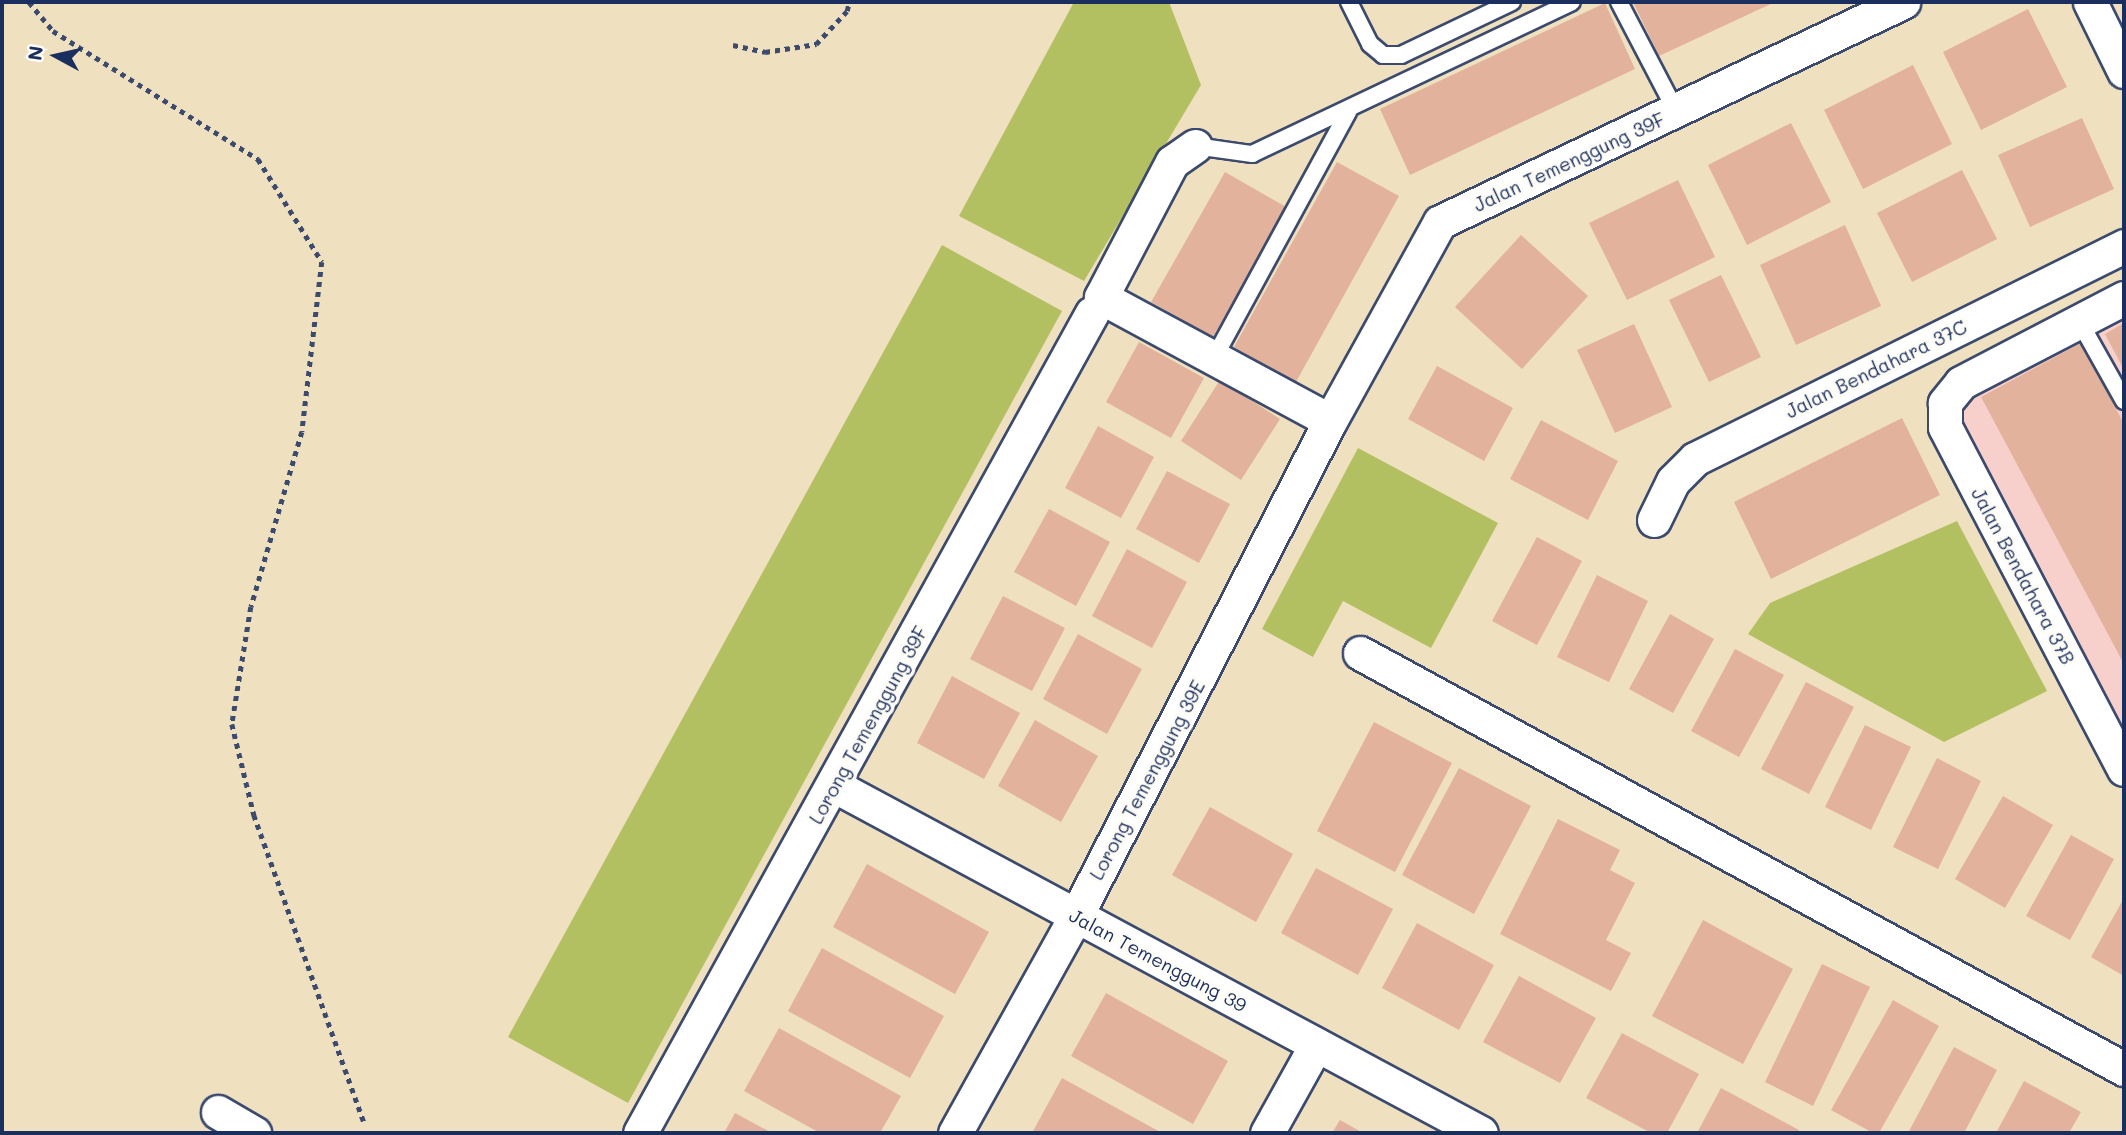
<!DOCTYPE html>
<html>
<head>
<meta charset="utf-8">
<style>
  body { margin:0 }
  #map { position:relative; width:2126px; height:1135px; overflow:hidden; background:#efe0c0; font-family:Mali,sans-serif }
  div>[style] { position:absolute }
  .built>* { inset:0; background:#f7d0cc }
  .green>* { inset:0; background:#b3c062 }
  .building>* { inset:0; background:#e2b29d }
  .path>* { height:4.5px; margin-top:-2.25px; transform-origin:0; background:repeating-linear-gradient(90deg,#3b4a6d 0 5px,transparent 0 10px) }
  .roads { filter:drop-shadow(2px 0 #3b4a6d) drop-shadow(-2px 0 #3b4a6d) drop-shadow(0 2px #3b4a6d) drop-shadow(0 -2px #3b4a6d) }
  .service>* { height:16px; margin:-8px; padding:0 8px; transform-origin:8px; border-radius:8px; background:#fff }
  .minor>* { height:33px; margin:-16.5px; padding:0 16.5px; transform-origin:16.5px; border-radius:16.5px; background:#fff }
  span { translate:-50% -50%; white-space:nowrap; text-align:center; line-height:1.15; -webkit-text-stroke:7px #fdfcf7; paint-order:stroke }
  .street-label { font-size:19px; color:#1b2f5e }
  .frame { position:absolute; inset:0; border:4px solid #1b2f5e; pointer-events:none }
  .north { position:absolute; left:21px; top:21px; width:70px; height:70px; -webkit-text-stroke:5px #fdfcf7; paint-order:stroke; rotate:278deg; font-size:19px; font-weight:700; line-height:28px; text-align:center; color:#1b2f5e }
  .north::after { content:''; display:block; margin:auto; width:24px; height:32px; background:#1b2f5e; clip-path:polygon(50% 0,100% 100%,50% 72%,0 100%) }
</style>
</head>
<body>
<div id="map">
  <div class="built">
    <div style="clip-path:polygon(2124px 312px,2124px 744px,1958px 424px,1971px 391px)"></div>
  </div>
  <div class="green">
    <div style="clip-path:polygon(1074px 2px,1169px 2px,1201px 85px,1084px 281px,959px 216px)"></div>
    <div style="clip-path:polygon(942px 245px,1062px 311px,628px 1103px,508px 1037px)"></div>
    <div style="clip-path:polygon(1358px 448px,1498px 523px,1431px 648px,1343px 601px,1313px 657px,1262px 629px)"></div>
    <div style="clip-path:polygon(1957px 521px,2047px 691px,1944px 742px,1748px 634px,1770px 603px)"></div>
  </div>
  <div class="building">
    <div style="clip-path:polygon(1633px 2px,1775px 2px,1659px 56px)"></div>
    <div style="clip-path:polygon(1605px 3px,1635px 69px,1410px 175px,1380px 109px)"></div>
    <div style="clip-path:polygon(2028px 9px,2067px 87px,1981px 130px,1943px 52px)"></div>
    <div style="clip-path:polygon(1913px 65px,1952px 144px,1863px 189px,1824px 110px)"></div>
    <div style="clip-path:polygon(2082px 118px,2114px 189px,2030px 227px,1998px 155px)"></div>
    <div style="clip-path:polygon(1791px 123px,1831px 202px,1747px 245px,1708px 165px)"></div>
    <div style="clip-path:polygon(1337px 162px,1399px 196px,1296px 382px,1234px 347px)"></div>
    <div style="clip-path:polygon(1962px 170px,1997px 239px,1912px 282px,1877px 213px)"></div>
    <div style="clip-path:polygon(1225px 172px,1286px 207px,1213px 337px,1151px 302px)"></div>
    <div style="clip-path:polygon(1678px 180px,1715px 257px,1627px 300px,1589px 223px)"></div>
    <div style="clip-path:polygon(1845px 225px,1881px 306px,1796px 345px,1760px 265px)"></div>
    <div style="clip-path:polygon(1521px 235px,1588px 296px,1522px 369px,1455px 307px)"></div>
    <div style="clip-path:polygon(1721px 275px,1761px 357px,1709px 382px,1669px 300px)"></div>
    <div style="clip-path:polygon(2124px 323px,2124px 370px,2105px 334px)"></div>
    <div style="clip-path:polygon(1634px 324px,1672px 407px,1615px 433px,1577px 350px)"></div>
    <div style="clip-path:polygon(1139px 342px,1204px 378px,1171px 438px,1106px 402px)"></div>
    <div style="clip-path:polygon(2081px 343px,2124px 424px,2124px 664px,1981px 397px)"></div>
    <div style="clip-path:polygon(1437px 366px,1513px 408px,1484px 461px,1408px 419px)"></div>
    <div style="clip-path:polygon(1220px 380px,1280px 419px,1241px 480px,1181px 441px)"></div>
    <div style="clip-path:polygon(1902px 418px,1940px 495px,1771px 579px,1734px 502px)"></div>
    <div style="clip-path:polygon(1541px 420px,1618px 461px,1588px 520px,1510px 479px)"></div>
    <div style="clip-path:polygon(1098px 426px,1154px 457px,1121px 518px,1065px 488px)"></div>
    <div style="clip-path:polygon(1167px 471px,1230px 504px,1199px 563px,1136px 529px)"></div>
    <div style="clip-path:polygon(1049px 509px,1110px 542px,1076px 606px,1014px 572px)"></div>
    <div style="clip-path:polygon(1537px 537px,1582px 561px,1537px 645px,1492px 621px)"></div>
    <div style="clip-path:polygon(1127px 549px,1187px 582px,1152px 648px,1092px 616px)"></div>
    <div style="clip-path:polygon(1597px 575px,1648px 601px,1609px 682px,1557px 657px)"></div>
    <div style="clip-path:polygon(1003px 596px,1065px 628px,1032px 691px,970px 659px)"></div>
    <div style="clip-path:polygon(1670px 614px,1714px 639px,1673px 713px,1629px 689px)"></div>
    <div style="clip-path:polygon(1078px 634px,1142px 669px,1107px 734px,1043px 699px)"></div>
    <div style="clip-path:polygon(1735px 649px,1784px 675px,1739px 757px,1691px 731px)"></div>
    <div style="clip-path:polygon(952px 676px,1020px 713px,984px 779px,917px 743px)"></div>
    <div style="clip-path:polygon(1806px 682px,1854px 707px,1809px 794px,1761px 769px)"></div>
    <div style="clip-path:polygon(1035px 720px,1098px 756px,1061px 822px,998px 786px)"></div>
    <div style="clip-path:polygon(1374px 722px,1452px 763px,1395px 872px,1317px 831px)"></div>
    <div style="clip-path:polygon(1865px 725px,1911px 747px,1871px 830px,1825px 807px)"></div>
    <div style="clip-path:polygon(1937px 758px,1981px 781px,1938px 869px,1893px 847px)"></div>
    <div style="clip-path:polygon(1459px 768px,1531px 806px,1474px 914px,1402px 875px)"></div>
    <div style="clip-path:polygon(2003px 796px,2053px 825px,2005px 908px,1955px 879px)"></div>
    <div style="clip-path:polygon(1210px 807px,1293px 854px,1256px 922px,1172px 875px)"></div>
    <div style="clip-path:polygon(1558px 819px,1620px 850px,1610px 870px,1635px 883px,1606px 940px,1631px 953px,1611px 991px,1500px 934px)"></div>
    <div style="clip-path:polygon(2071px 835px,2114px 859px,2070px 940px,2026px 916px)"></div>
    <div style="clip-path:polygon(867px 864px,989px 932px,955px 994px,833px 927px)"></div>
    <div style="clip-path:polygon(1316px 868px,1393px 909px,1358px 975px,1281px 933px)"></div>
    <div style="clip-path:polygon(2124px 898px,2124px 976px,2091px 957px)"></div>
    <div style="clip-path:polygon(1703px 920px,1793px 969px,1743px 1064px,1652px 1016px)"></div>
    <div style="clip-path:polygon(1417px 923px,1494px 965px,1459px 1030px,1382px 988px)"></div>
    <div style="clip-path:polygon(822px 948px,944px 1016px,910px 1078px,788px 1011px)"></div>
    <div style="clip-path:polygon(1822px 964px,1870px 987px,1813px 1106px,1765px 1082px)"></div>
    <div style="clip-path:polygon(1519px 976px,1596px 1018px,1560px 1083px,1483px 1042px)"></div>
    <div style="clip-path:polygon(1106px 993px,1228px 1061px,1193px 1124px,1071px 1056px)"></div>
    <div style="clip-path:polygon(1893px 1000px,1939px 1026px,1879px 1133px,1873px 1133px,1831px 1110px)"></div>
    <div style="clip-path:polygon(779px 1028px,901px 1096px,880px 1133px,820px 1133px,744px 1091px)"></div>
    <div style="clip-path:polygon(1622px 1033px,1699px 1074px,1667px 1133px,1651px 1133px,1586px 1098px)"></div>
    <div style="clip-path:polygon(1954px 1047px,1997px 1070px,1964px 1133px,1908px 1133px)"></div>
    <div style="clip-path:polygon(1062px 1078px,1162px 1133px,1032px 1133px)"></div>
    <div style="clip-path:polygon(2024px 1081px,2081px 1112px,2069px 1133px,1996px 1133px)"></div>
    <div style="clip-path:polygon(1721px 1088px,1799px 1130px,1797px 1133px,1697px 1133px)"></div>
    <div style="clip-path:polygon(735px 1113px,772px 1133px,724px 1133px)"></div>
    <div style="clip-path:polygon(1340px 1120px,1363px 1133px,1332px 1133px)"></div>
  </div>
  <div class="path">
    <div style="left:29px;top:2px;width:38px;rotate:50deg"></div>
    <div style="left:53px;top:31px;width:242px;rotate:32deg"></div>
    <div style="left:258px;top:159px;width:121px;rotate:58.1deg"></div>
    <div style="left:322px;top:262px;width:171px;rotate:96.7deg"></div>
    <div style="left:302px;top:432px;width:182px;rotate:106.2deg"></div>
    <div style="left:251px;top:607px;width:119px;rotate:99.2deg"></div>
    <div style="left:232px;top:724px;width:94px;rotate:76.4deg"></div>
    <div style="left:254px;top:815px;width:327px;rotate:70.3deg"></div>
    <div style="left:733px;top:45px;width:33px;rotate:12deg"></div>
    <div style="left:765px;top:52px;width:52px;rotate:-8.9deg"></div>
    <div style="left:816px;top:44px;width:45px;rotate:-46.8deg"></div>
    <div style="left:847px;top:11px;width:9px;rotate:-77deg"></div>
  </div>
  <div class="roads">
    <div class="service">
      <div style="left:1349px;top:2px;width:47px;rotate:63.4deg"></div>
      <div style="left:1370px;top:44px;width:17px;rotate:40deg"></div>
      <div style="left:1383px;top:55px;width:18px"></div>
      <div style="left:1401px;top:55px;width:123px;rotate:-25.5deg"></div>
      <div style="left:1619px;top:2px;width:123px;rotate:62.4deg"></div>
      <div style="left:1195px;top:146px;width:58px;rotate:8deg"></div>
      <div style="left:1252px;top:154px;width:354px;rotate:-25.4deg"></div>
      <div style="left:2078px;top:319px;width:94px;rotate:60.7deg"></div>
      <div style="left:1214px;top:358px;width:280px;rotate:-61.4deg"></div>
    </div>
    <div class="minor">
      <div style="left:2090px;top:2px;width:77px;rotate:63.8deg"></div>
      <div style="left:1195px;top:146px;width:28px;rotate:145deg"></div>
      <div style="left:1172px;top:162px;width:153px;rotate:117.7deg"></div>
      <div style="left:1101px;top:297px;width:260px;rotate:28.4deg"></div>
      <div style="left:2124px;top:298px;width:184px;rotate:152.5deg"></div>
      <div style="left:1961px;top:383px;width:26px;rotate:129deg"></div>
      <div style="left:1945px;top:403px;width:24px;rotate:90deg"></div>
      <div style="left:1945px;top:427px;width:386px;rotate:62.4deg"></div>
      <div style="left:1654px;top:520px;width:43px;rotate:-64deg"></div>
      <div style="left:1673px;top:481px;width:31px;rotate:-45deg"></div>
      <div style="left:1695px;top:459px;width:479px;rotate:-26.4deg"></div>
      <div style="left:1360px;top:653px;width:870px;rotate:28.57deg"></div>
      <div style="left:835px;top:786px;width:733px;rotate:28.24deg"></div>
      <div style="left:218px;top:1112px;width:42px;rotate:30.3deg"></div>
      <div style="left:640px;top:1133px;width:936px;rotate:-61.14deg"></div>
      <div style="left:955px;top:1133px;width:248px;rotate:-60.9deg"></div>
      <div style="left:1076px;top:916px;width:556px;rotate:-62.84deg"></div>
      <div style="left:1330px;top:421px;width:227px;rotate:-61.1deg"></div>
      <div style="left:1440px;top:222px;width:513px;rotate:-25.42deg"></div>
      <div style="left:1267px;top:1133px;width:101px;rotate:-60.9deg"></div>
    </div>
  </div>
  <div class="street-label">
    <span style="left:1569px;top:162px;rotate:-25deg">Jalan Temenggung 39F</span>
    <span style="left:1876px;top:369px;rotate:-26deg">Jalan Bendahara 37C</span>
    <span style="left:2023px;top:576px;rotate:62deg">Jalan Bendahara 37B</span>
    <span style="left:868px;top:725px;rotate:-61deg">Lorong Temenggung 39F</span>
    <span style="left:1147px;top:780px;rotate:-62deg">Lorong Temenggung 39E</span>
    <span style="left:1158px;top:960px;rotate:28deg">Jalan Temenggung 39</span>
  </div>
  <div class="frame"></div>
  <div class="north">N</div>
</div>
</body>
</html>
